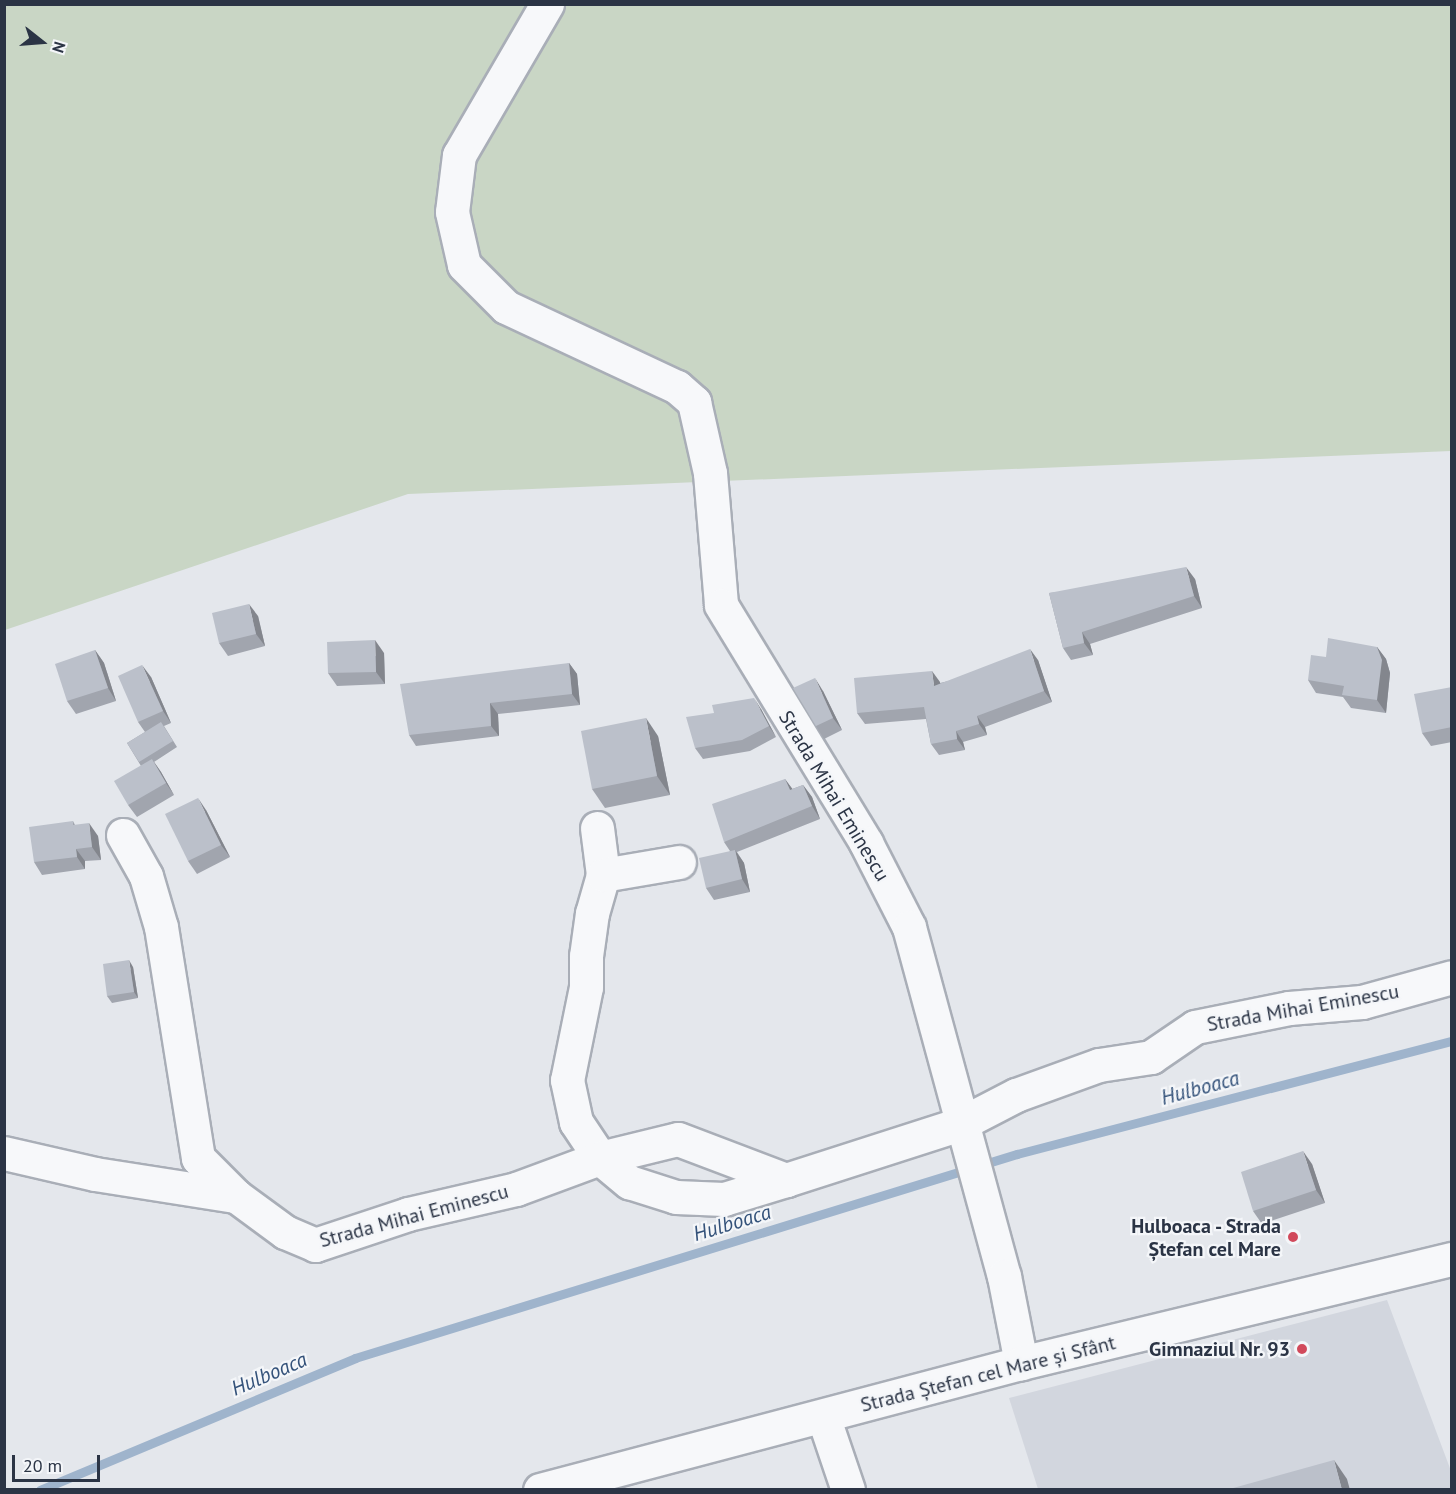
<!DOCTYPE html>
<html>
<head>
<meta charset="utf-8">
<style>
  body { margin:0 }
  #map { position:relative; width:1456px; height:1494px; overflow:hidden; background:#e4e7ec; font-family:"PT Sans",sans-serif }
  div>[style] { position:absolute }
  .built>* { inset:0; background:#d2d6de }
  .green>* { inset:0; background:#c9d6c5 }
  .stream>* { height:9px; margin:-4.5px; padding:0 4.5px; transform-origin:4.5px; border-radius:4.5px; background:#9fb4cc }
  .roads { filter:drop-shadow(2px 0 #a9aeb7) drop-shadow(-2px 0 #a9aeb7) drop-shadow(0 2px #a9aeb7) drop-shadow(0 -2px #a9aeb7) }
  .minor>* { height:33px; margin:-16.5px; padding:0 16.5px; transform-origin:16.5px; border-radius:16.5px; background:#f7f8fa }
  .wall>* { inset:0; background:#a1a5ae }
  .shaded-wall>* { inset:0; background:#83868d }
  .building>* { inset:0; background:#bbc0ca }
  .dots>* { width:16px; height:16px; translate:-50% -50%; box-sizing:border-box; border:3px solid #f4f6f9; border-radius:50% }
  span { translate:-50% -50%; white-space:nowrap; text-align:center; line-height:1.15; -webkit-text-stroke:4.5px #f4f6f9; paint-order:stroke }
  .street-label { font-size:20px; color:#2b3445 }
  .poi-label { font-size:20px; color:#2b3445; font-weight:700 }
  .right { translate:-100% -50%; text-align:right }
  .water-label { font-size:21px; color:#34527a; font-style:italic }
  .frame { position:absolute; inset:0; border:6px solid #2b3445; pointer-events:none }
  .north { position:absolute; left:12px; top:12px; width:60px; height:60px; -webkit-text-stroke:4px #f4f6f9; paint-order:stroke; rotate:107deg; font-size:16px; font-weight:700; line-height:24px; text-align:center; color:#2b3445 }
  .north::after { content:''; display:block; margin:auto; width:21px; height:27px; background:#2b3445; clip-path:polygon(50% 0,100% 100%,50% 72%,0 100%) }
  .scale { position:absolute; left:12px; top:1455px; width:88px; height:27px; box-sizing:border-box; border:3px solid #2b3445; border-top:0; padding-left:8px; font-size:18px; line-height:21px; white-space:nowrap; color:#2b3445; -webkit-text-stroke:4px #f4f6f9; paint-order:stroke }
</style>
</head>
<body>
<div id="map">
  <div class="built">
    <div style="clip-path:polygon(1387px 1300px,1451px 1471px,1451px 1489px,1038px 1489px,1009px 1398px)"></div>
  </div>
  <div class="green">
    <div style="clip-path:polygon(4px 5px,1451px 5px,1451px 451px,408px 494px,5px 630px)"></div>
  </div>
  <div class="stream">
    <div style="left:40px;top:1490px;width:342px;rotate:-22.7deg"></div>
    <div style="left:355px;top:1358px;width:693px;rotate:-17.13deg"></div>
    <div style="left:1017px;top:1154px;width:449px;rotate:-14.6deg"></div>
  </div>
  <div class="roads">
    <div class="minor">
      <div style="left:547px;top:4px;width:175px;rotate:120.2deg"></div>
      <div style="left:459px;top:155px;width:57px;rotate:97deg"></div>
      <div style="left:452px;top:212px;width:54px;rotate:77.2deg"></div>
      <div style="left:464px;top:265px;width:59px;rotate:45deg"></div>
      <div style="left:506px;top:307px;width:189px;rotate:25.1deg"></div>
      <div style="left:677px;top:387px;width:23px;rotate:41deg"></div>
      <div style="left:694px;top:402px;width:73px;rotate:77.3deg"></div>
      <div style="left:710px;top:473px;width:132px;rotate:85.2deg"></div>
      <div style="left:721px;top:605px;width:279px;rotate:58.6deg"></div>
      <div style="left:866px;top:843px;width:94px;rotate:62.9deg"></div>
      <div style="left:909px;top:927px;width:362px;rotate:74.8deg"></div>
      <div style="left:1004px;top:1276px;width:89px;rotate:78.9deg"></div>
      <div style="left:597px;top:828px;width:47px;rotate:82.7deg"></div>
      <div style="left:603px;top:875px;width:40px;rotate:106deg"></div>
      <div style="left:592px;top:913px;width:43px;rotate:97.9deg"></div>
      <div style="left:586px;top:956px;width:31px;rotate:90deg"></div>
      <div style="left:586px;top:987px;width:95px;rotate:101.5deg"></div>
      <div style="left:567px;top:1080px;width:43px;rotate:77.9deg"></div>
      <div style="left:576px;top:1122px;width:43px;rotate:56.3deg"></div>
      <div style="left:600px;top:1158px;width:38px;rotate:40deg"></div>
      <div style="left:629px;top:1182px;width:49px;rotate:17.7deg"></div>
      <div style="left:676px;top:1197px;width:48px;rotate:2.4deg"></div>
      <div style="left:724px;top:1199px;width:65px;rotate:-17deg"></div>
      <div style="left:123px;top:835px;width:47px;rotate:60.7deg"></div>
      <div style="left:146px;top:876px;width:53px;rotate:73.6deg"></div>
      <div style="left:161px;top:927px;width:234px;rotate:80.9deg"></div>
      <div style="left:198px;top:1158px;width:54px;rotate:45deg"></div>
      <div style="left:236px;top:1196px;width:61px;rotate:36.3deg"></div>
      <div style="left:285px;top:1232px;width:33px;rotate:23deg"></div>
      <div style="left:315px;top:1245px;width:98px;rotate:-18.4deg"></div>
      <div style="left:408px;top:1214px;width:111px;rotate:-13deg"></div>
      <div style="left:516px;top:1189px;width:90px;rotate:-20.3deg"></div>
      <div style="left:600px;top:1158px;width:80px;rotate:-13.7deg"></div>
      <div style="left:678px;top:1139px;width:116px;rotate:20.8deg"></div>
      <div style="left:786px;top:1180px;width:183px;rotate:-17.8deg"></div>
      <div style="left:960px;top:1124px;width:63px;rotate:-27.4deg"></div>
      <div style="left:1016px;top:1095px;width:88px;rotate:-19.9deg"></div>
      <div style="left:1099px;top:1065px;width:53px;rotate:-8.7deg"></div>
      <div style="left:1151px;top:1057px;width:53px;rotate:-34.3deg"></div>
      <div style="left:1195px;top:1027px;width:96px;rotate:-11.4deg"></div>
      <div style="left:1289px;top:1008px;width:73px;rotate:-4.7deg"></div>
      <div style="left:1362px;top:1002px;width:93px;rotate:-15.5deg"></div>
      <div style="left:603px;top:875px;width:77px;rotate:-9.7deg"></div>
      <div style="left:4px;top:1153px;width:93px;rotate:13deg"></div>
      <div style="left:95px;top:1174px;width:143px;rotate:8.9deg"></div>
      <div style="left:823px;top:1416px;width:78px;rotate:71.3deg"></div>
      <div style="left:540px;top:1490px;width:497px;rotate:-14.8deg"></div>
      <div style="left:1021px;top:1363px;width:443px;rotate:-13.6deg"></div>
    </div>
  </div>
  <div class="wall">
    <div style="clip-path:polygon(1195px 579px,1202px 608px,1090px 644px,1093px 655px,1071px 660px,1063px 648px,1049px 593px)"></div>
    <div style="clip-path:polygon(258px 616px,265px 646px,228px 656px,219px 643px)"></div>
    <div style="clip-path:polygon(1377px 647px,1386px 659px,1390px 673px,1386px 713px,1351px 708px,1343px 697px,1316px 693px,1308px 680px,1326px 657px)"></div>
    <div style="clip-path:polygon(95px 650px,104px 663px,116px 701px,76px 714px,67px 701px)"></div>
    <div style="clip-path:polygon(384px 653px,385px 684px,337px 686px,328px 673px)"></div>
    <div style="clip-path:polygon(1038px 660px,1052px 702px,985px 727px,987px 735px,963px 742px,965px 750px,939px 755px,931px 744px,926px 719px,865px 724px,857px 713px,940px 682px,940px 683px)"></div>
    <div style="clip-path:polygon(569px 663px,577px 674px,580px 705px,498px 714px,499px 736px,416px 746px,409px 735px)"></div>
    <div style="clip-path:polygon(151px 677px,171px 723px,164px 726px,177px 747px,154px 762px,161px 772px,174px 795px,137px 817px,128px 805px,141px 766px,127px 743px,145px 732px,138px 722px)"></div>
    <div style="clip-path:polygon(1452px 687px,1452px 742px,1431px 746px,1422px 733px)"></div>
    <div style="clip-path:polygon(823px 691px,842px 730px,824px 739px,816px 726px)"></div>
    <div style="clip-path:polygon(761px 709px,776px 737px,750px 751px,703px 759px,695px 748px)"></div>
    <div style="clip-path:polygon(658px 736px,670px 795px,605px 808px,592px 789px)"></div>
    <div style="clip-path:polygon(785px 779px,792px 789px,803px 785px,812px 797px,820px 819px,737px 852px,744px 863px,750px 892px,714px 900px,706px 888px,730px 851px,724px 842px)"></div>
    <div style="clip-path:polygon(206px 810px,230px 857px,197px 874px,188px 861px)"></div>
    <div style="clip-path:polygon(73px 821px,75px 825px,98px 836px,101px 860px,85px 861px,85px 869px,42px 875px,34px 862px)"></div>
    <div style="clip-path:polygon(133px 967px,138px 998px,112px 1003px,107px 996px)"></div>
    <div style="clip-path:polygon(1312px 1164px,1325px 1203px,1262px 1224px,1253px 1211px)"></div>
  </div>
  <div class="shaded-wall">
    <div style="clip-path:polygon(1186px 567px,1195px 579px,1202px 608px,1194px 596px)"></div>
    <div style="clip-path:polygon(249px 604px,258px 616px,265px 646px,256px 634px)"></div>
    <div style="clip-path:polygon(1082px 632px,1090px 644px,1093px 655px,1084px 643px)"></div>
    <div style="clip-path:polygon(375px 640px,384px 653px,385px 684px,376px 672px)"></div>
    <div style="clip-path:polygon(1377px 647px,1386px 659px,1390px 673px,1386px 713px,1377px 700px)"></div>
    <div style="clip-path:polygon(1030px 649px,1038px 660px,1052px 702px,1044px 691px)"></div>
    <div style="clip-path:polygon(95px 650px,104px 663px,116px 701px,108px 688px)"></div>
    <div style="clip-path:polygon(569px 663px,577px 674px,580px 705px,572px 694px)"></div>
    <div style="clip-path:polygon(142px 665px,151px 677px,171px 723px,163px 711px)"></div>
    <div style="clip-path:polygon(932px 671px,940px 682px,941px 697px,934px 686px)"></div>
    <div style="clip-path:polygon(815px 678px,823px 691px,842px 730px,833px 718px)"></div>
    <div style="clip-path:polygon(754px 698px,761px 709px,776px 737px,769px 726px)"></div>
    <div style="clip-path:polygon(490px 703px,498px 714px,499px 736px,491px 726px)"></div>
    <div style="clip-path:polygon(977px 716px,985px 727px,987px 735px,979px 724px)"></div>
    <div style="clip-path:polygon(646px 718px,658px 736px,670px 795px,657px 776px)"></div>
    <div style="clip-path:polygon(956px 731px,963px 742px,965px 750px,957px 739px)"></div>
    <div style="clip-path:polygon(152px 759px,161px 772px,174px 795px,166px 783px)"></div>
    <div style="clip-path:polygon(785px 779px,794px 791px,790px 790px)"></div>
    <div style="clip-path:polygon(803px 785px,812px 797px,820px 819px,812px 806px)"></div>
    <div style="clip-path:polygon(198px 798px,206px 810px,230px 857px,221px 845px)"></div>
    <div style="clip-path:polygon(89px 823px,98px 836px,101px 860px,92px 847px)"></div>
    <div style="clip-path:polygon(76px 849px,85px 861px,85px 869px,77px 857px)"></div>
    <div style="clip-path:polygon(735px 850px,744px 863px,750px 892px,742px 879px)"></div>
    <div style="clip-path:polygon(129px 960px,133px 967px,138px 998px,134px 992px)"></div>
    <div style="clip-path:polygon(1303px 1151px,1312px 1164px,1325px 1203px,1316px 1190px)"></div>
    <div style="clip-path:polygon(1334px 1460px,1347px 1479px,1350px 1490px,1342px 1490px)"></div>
  </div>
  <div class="building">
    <div style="clip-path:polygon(1186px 567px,1194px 596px,1082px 632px,1084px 643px,1063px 648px,1049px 593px)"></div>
    <div style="clip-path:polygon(249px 604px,256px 634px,219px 643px,212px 613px)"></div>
    <div style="clip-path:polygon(1328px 638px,1377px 647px,1382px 660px,1377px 700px,1342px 695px,1344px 686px,1308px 680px,1311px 655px,1326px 657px)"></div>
    <div style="clip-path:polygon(375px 640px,376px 672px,328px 673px,327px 642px)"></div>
    <div style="clip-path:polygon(1030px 649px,1044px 691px,977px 716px,979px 724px,956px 731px,957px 739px,931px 744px,924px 707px,857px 713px,854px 678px,932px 671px,934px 686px)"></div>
    <div style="clip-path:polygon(95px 650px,108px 688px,67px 701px,55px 664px)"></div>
    <div style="clip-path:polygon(569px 663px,572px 694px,490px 703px,491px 726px,409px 735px,400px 684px)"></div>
    <div style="clip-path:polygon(142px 665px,163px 711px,138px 722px,118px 676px)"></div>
    <div style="clip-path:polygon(815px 678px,833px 718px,816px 726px,793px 688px)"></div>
    <div style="clip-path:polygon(1452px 687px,1452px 727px,1422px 733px,1414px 694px)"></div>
    <div style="clip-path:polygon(754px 698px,769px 726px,742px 740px,695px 748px,686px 717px,714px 713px,712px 705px)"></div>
    <div style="clip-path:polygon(646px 718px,657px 776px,592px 789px,581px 731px)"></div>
    <div style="clip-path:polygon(161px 722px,173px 741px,139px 762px,127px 743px)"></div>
    <div style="clip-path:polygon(152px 759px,166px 783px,128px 805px,114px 781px)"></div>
    <div style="clip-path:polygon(785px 779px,790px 790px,803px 785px,812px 806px,724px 842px,712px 804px)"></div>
    <div style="clip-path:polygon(198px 798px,221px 845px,188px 861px,165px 814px)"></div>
    <div style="clip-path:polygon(73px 821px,73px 825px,89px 823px,92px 847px,76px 849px,77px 857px,34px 862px,29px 827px)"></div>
    <div style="clip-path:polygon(735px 850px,742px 879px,706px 888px,699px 858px)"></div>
    <div style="clip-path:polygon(129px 960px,134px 992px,107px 996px,103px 964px)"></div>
    <div style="clip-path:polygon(1303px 1151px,1316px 1190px,1253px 1211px,1241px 1172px)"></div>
    <div style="clip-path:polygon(1334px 1460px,1342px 1490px,1226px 1490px)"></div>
  </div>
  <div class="dots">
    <div style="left:1293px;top:1237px;background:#d1495b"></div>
    <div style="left:1302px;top:1349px;background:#d1495b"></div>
  </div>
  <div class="street-label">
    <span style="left:834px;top:796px;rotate:59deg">Strada Mihai Eminescu</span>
    <span style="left:1303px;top:1008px;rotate:-10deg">Strada Mihai Eminescu</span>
    <span style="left:414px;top:1216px;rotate:-15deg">Strada Mihai Eminescu</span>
    <span style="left:988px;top:1374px;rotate:-14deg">Strada Ștefan cel Mare și Sfânt</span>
  </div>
  <div class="poi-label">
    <span class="right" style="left:1281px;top:1238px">Hulboaca - Strada<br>Ștefan cel Mare</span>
    <span class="right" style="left:1290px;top:1349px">Gimnaziul Nr. 93</span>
  </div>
  <div class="water-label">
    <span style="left:1200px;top:1088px;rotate:-15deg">Hulboaca</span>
    <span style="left:732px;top:1223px;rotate:-17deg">Hulboaca</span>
    <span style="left:269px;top:1374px;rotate:-23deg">Hulboaca</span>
  </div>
  <div class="frame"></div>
  <div class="north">N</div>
  <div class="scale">20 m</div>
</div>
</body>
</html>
